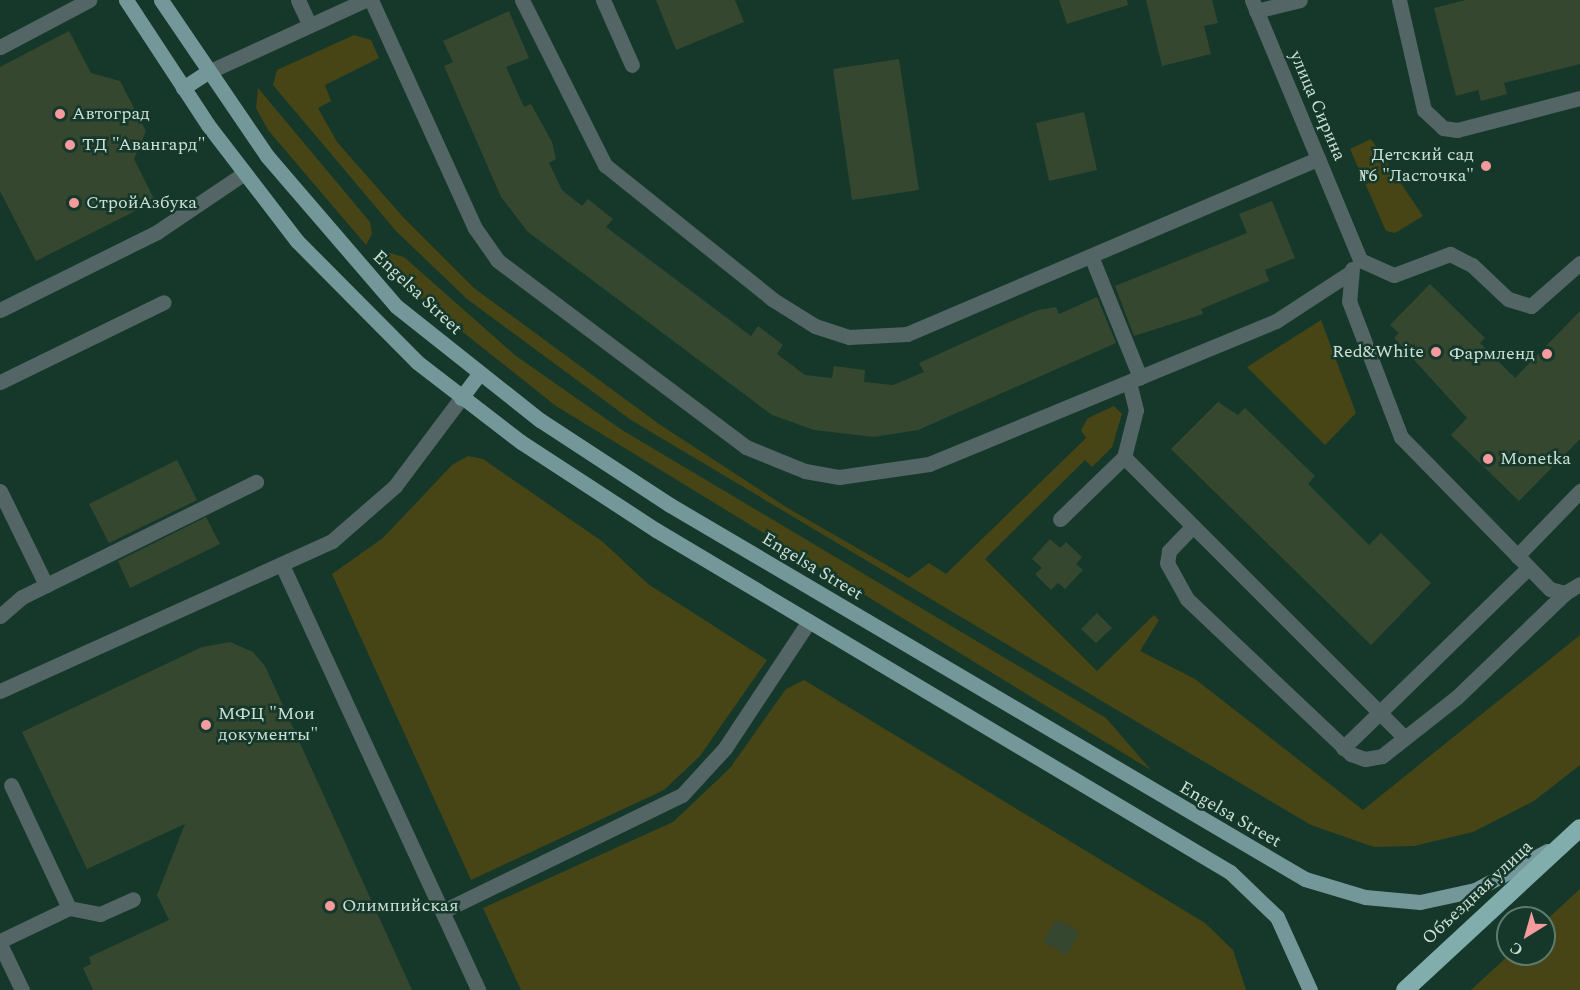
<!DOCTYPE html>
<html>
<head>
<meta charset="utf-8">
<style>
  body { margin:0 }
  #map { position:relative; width:1580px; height:990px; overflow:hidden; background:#15382b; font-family:Spectral,serif }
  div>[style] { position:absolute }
  .green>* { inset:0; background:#474515 }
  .building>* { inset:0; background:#35472f }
  .minor>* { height:15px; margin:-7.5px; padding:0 7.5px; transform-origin:7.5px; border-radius:7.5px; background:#536565 }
  .major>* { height:15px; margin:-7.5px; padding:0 7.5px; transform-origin:7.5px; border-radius:7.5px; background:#749899 }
  .highway>* { height:18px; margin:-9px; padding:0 9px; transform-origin:9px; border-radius:9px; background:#81adad }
  .dots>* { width:16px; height:16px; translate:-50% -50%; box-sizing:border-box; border:3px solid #15382b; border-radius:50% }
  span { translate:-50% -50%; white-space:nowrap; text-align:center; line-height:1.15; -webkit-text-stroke:5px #15382b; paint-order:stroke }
  .street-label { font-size:18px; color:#cde0d8 }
  .poi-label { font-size:18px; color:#cde0d8 }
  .left { translate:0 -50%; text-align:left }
  .right { translate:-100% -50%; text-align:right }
  .north { position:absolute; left:1496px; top:906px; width:60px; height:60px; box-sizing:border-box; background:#15382b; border:2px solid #5f7b70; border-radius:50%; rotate:217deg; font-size:16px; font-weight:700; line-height:24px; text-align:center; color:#cde0d8 }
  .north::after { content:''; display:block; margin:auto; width:21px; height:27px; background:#f59b9d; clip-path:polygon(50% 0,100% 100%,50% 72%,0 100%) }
</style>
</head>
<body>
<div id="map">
  <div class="green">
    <div style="clip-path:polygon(354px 35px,371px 40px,379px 58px,325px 85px,331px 101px,318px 108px,337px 142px,403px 217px,474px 288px,659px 424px,786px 507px,909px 578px,929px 563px,946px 574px,1086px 438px,1081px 430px,1088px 418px,1114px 406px,1122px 414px,1112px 447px,1092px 467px,1085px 460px,985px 559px,1097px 671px,1154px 615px,1159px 620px,1140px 651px,1195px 679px,1363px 810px,1580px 635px,1580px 765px,1534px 801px,1473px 832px,1414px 846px,1374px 847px,1311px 825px,1117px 710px,631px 420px,467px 299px,396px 231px,273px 85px,277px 70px)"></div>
    <div style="clip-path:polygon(258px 88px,370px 222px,372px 234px,366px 245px,268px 130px,256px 108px)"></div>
    <div style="clip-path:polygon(1371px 139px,1423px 216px,1395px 233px,1386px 231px,1350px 149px)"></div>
    <div style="clip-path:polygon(390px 253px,404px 257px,516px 356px,622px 430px,1106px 718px,1151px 770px,556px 406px,410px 290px,379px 259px)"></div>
    <div style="clip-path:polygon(1321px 320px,1356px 413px,1325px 445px,1247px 367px)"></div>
    <div style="clip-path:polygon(468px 456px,483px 459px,603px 542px,648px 584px,767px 660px,700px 756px,664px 790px,471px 880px,332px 574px,383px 538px,452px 465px)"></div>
    <div style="clip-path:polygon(804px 680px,1205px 923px,1233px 950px,1246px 990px,521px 990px,483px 908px,673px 822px,730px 768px,786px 689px)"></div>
    <div style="clip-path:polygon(1580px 889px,1580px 990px,1471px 990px,1510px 954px,1544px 954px,1544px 922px)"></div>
  </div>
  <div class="building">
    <div style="clip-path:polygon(656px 0,735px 0,744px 22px,676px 50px)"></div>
    <div style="clip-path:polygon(1059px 0,1127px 0,1128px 5px,1067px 24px)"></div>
    <div style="clip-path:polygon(1146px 0,1212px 0,1218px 23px,1204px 26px,1211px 54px,1162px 66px)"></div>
    <div style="clip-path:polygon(1466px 0,1580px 0,1580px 64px,1504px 83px,1507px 94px,1481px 101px,1478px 90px,1456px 96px,1434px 8px)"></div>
    <div style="clip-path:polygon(509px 11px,529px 58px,506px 67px,524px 107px,531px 104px,552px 142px,556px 159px,549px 163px,562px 190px,582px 206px,588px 199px,613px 219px,606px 227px,751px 336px,758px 326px,783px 345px,777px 354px,805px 375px,832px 378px,834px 366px,865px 370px,864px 382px,893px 385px,924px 372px,919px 363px,1005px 324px,1038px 310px,1056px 307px,1059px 314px,1097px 297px,1116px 343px,918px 430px,874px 437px,814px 430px,772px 415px,528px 232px,501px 197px,444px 66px,453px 62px,443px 41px)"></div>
    <div style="clip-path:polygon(69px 31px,91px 73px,120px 81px,146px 131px,134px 159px,155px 201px,36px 261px,0 191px,0 67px)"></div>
    <div style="clip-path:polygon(899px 59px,919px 190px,852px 200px,833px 69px)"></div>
    <div style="clip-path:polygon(1084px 112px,1097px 170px,1049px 181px,1036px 123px)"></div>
    <div style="clip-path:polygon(1272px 201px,1295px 258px,1265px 270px,1269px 281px,1201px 309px,1203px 314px,1134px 336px,1115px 286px,1247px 233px,1239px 214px)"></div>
    <div style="clip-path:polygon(1430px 284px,1485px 338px,1480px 343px,1515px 378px,1580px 311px,1580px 439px,1519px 501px,1451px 435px,1467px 418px,1394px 338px,1399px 333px,1390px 325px)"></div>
    <div style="clip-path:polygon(1218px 402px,1238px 415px,1245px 408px,1315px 476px,1308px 484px,1369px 545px,1381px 533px,1431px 583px,1371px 645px,1171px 449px)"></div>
    <div style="clip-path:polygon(177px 460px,197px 500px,109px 543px,89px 504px)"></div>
    <div style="clip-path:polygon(206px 517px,220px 544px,130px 588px,118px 561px)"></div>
    <div style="clip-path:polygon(1050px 539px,1060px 548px,1066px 542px,1082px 557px,1076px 564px,1083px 570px,1065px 589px,1058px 583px,1051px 590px,1035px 574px,1042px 568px,1032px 559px)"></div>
    <div style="clip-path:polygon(1097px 613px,1112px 628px,1096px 643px,1081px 629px)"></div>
    <div style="clip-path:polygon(230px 642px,253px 652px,265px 666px,412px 990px,93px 990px,83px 968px,91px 964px,89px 957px,169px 920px,157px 895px,185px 824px,87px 869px,22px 732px,202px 647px)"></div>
    <div style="clip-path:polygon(1056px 919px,1080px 932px,1067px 955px,1043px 942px)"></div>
  </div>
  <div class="minor">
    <div style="left:298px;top:0;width:26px;rotate:65deg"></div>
    <div style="left:371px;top:0;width:251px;rotate:65.5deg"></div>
    <div style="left:475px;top:228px;width:39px;rotate:55deg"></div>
    <div style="left:497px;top:260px;width:311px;rotate:36.9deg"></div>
    <div style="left:746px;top:447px;width:64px;rotate:22.1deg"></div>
    <div style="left:805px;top:471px;width:35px;rotate:10deg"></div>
    <div style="left:839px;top:477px;width:91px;rotate:-8.2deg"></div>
    <div style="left:929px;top:464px;width:375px;rotate:-22.4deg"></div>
    <div style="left:1276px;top:321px;width:86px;rotate:-33.1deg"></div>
    <div style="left:522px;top:0;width:185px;rotate:63.3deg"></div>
    <div style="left:605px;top:165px;width:214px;rotate:38.7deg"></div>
    <div style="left:772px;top:299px;width:51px;rotate:32.1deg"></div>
    <div style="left:815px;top:326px;width:36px;rotate:18deg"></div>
    <div style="left:849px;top:337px;width:58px;rotate:-3deg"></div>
    <div style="left:907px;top:334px;width:447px;rotate:-23.1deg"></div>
    <div style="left:603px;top:0;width:71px;rotate:66deg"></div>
    <div style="left:1252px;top:0;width:282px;rotate:67.4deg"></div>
    <div style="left:1360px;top:260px;width:37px;rotate:24deg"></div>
    <div style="left:1394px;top:275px;width:60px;rotate:-20.6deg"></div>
    <div style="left:1450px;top:254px;width:25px;rotate:27deg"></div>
    <div style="left:1472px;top:265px;width:50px;rotate:43.4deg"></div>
    <div style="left:1508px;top:299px;width:24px;rotate:17deg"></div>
    <div style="left:1531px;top:306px;width:65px;rotate:-41.3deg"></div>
    <div style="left:1399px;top:0;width:113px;rotate:77.2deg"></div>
    <div style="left:1424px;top:110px;width:26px;rotate:43deg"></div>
    <div style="left:1443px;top:128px;width:14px;rotate:8deg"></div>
    <div style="left:1457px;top:130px;width:127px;rotate:-14.6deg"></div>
    <div style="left:1256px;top:11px;width:45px;rotate:-14deg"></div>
    <div style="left:0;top:47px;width:101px;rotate:-27.8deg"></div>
    <div style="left:208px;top:72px;width:173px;rotate:-24.6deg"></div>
    <div style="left:1091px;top:256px;width:131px;rotate:68deg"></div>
    <div style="left:1352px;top:269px;width:32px;rotate:95deg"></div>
    <div style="left:1349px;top:301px;width:146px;rotate:69.1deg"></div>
    <div style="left:1401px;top:437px;width:213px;rotate:45.6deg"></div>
    <div style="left:1550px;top:589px;width:16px;rotate:15deg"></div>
    <div style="left:1565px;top:593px;width:17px;rotate:-31deg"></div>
    <div style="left:0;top:310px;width:175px;rotate:-26.4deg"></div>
    <div style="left:157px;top:232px;width:104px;rotate:-34deg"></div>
    <div style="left:0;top:382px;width:182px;rotate:-26deg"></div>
    <div style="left:1129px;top:382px;width:29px;rotate:76deg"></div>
    <div style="left:1136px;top:410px;width:49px;rotate:104.3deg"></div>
    <div style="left:1124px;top:457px;width:397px;rotate:45deg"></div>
    <div style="left:0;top:491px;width:105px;rotate:63.9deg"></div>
    <div style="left:1060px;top:519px;width:89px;rotate:-44.1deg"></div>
    <div style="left:1193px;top:526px;width:35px;rotate:134deg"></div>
    <div style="left:1169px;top:551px;width:12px;rotate:99deg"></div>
    <div style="left:1167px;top:563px;width:41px;rotate:60.9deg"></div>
    <div style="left:1187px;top:599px;width:226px;rotate:43.4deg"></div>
    <div style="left:1351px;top:754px;width:15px;rotate:20deg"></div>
    <div style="left:1365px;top:759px;width:17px;rotate:-10deg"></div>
    <div style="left:1382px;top:756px;width:95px;rotate:-38.2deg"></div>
    <div style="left:1457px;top:697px;width:150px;rotate:-43.9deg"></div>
    <div style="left:1517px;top:556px;width:91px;rotate:-45.9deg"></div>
    <div style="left:282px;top:565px;width:468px;rotate:65.2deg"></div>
    <div style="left:0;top:616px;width:29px;rotate:-41deg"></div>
    <div style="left:22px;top:597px;width:261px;rotate:-26.2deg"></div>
    <div style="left:0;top:691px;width:364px;rotate:-24.3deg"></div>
    <div style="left:332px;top:541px;width:84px;rotate:-41.1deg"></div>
    <div style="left:395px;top:486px;width:110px;rotate:-53.1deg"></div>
    <div style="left:1343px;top:748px;width:258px;rotate:-44.2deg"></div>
    <div style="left:69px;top:908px;width:32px;rotate:11deg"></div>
    <div style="left:100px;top:914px;width:36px;rotate:-24deg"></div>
    <div style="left:443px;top:911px;width:266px;rotate:-25.9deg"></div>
    <div style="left:682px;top:795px;width:64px;rotate:-47.5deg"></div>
    <div style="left:725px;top:748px;width:152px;rotate:-56.5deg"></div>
    <div style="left:0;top:941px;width:76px;rotate:-25.6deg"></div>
    <div style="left:69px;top:908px;width:136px;rotate:-115.2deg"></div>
    <div style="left:0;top:944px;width:51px;rotate:64.4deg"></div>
  </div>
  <div class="major">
    <div style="left:126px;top:0;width:149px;rotate:56.7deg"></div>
    <div style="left:208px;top:125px;width:146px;rotate:52.5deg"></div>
    <div style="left:297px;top:241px;width:170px;rotate:45.2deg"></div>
    <div style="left:417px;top:362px;width:131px;rotate:37.6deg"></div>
    <div style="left:521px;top:442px;width:161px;rotate:33.1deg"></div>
    <div style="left:656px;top:530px;width:668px;rotate:30.79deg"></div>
    <div style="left:1230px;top:872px;width:65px;rotate:43.8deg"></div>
    <div style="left:1277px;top:917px;width:80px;rotate:65.7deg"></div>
    <div style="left:161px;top:0;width:189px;rotate:55.8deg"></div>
    <div style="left:267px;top:156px;width:198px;rotate:49.3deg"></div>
    <div style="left:396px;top:306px;width:184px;rotate:38.4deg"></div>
    <div style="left:540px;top:420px;width:155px;rotate:33.2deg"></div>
    <div style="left:670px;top:505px;width:737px;rotate:30.5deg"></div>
    <div style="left:1305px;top:879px;width:63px;rotate:16.7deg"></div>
    <div style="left:1365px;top:897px;width:55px;rotate:5.2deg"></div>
    <div style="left:1420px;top:902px;width:56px;rotate:-12.3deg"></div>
    <div style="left:1475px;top:890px;width:82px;rotate:-28.4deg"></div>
    <div style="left:183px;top:88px;width:30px;rotate:-33deg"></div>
    <div style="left:461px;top:398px;width:30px;rotate:-53deg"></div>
  </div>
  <div class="highway">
    <div style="left:1405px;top:990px;width:238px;rotate:-42.8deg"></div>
  </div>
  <div class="dots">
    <div style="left:60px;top:114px;background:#f59b9d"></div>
    <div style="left:70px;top:145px;background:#f59b9d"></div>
    <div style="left:1486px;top:166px;background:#f59b9d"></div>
    <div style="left:74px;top:203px;background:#f59b9d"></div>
    <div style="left:1436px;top:352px;background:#f59b9d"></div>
    <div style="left:1547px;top:354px;background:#f59b9d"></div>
    <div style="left:1488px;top:459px;background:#f59b9d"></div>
    <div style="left:206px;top:725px;background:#f59b9d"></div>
    <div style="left:330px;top:906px;background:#f59b9d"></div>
  </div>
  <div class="street-label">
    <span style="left:1317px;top:106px;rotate:67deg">улица Сирина</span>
    <span style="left:417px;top:293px;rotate:43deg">Engelsa Street</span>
    <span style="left:812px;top:567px;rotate:31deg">Engelsa Street</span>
    <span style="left:1230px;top:815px;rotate:30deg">Engelsa Street</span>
    <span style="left:1478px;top:893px;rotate:-43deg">Объездная улица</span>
  </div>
  <div class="poi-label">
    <span class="left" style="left:72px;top:114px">Автоград</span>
    <span class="left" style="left:82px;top:145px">ТД "Авангард"</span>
    <span class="right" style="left:1474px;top:166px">Детский сад<br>№6 "Ласточка"</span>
    <span class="left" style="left:86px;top:203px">СтройАзбука</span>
    <span class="right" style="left:1424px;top:352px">Red&amp;White</span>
    <span class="right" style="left:1535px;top:354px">Фармленд</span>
    <span class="left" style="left:1500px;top:459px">Monetka</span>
    <span class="left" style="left:218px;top:725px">МФЦ "Мои<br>документы"</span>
    <span class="left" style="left:342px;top:906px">Олимпийская</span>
  </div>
  <div class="north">С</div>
</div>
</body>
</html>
